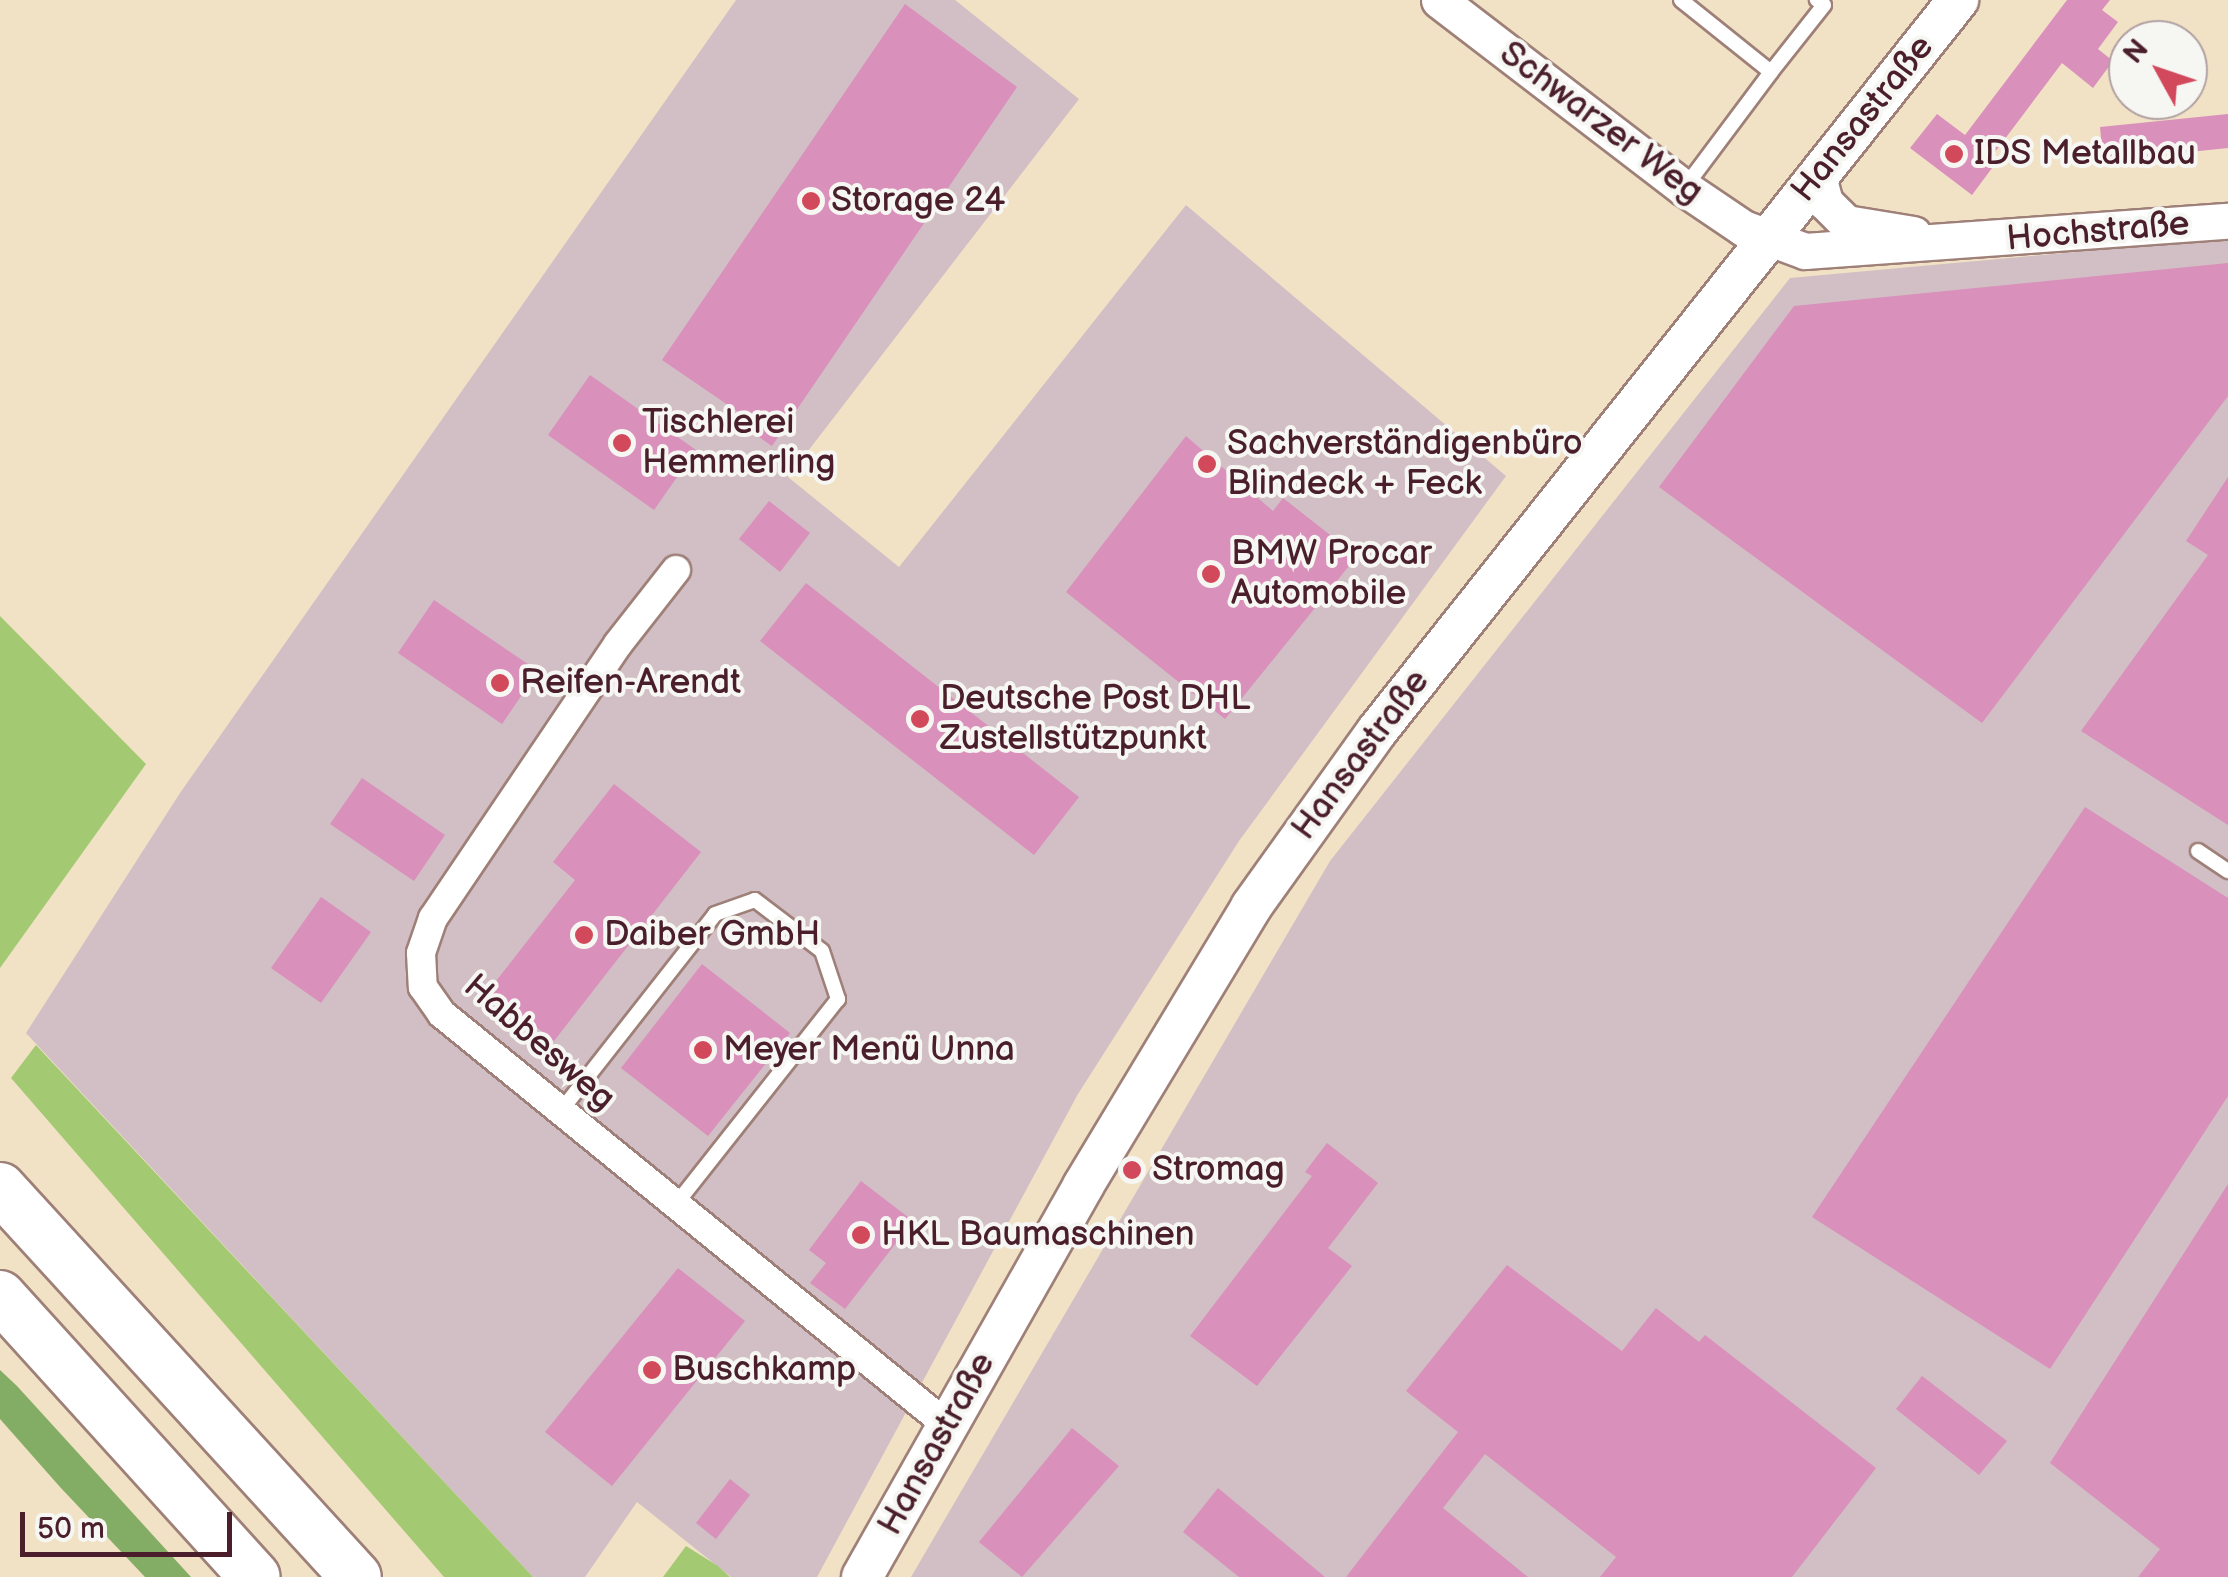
<!DOCTYPE html>
<html>
<head>
<meta charset="utf-8">
<style>
  body { margin:0 }
  #map { position:relative; width:2228px; height:1577px; overflow:hidden; background:#f1e2c6; font-family:"Balsamiq Sans",sans-serif }
  div>[style] { position:absolute }
  .industrial>* { inset:0; background:#d2bec5 }
  .green>* { inset:0; background:#a4c973 }
  .forest>* { inset:0; background:#83ad65 }
  .building>* { inset:0; background:#d990ba }
  .roads { filter:drop-shadow(2px 0 #9e8078) drop-shadow(-2px 0 #9e8078) drop-shadow(0 2px #9e8078) drop-shadow(0 -2px #9e8078) }
  .service>* { height:14px; margin:-7px; padding:0 7px; transform-origin:7px; border-radius:7px; background:#fff }
  .minor>* { height:28px; margin:-14px; padding:0 14px; transform-origin:14px; border-radius:14px; background:#fff }
  .tertiary>* { height:35px; margin:-17.5px; padding:0 17.5px; transform-origin:17.5px; border-radius:17.5px; background:#fff }
  .secondary>* { height:40px; margin:-20px; padding:0 20px; transform-origin:20px; border-radius:20px; background:#fff }
  .motorway>* { height:50px; margin:-25px; padding:0 25px; transform-origin:25px; border-radius:25px; background:#fff }
  .dots>* { width:28px; height:28px; translate:-50% -50%; box-sizing:border-box; border:5px solid #f6f6f2; border-radius:50% }
  span { translate:-50% -50%; white-space:nowrap; text-align:center; line-height:1.15; -webkit-text-stroke:8px #f6f6f2; paint-order:stroke }
  .street-label { font-size:35px; color:#4a1f2b }
  .poi-label { font-size:35px; color:#4a1f2b }
  .left { translate:0 -50%; text-align:left }
  .north { position:absolute; left:2108px; top:20px; width:100px; height:100px; box-sizing:border-box; background:#f6f6f2; border:2px solid #b1a0a2; border-radius:50%; rotate:310deg; font-size:28px; font-weight:700; line-height:40px; text-align:center; color:#4a1f2b }
  .north::after { content:''; display:block; margin:auto; width:35px; height:45px; background:#d1495b; clip-path:polygon(50% 0,100% 100%,50% 72%,0 100%) }
  .scale { position:absolute; left:20px; top:1512px; width:212px; height:45px; box-sizing:border-box; border:5px solid #4a1f2b; border-top:0; padding-left:12px; font-size:30px; line-height:35px; white-space:nowrap; color:#4a1f2b; -webkit-text-stroke:8px #f6f6f2; paint-order:stroke }
</style>
</head>
<body>
<div id="map">
  <div class="industrial">
    <div style="clip-path:polygon(736px 0,955px 0,1079px 99px,788px 477px,899px 567px,1186px 205px,1506px 476px,1239px 841px,1078px 1094px,817px 1577px,731px 1577px,637px 1502px,585px 1577px,533px 1577px,26px 1033px,180px 793px)"></div>
    <div style="clip-path:polygon(2228px 238px,2228px 1577px,911px 1577px,1330px 861px,1790px 278px)"></div>
  </div>
  <div class="green">
    <div style="clip-path:polygon(0 616px,146px 764px,0 968px)"></div>
    <div style="clip-path:polygon(36px 1045px,533px 1577px,444px 1577px,11px 1078px)"></div>
    <div style="clip-path:polygon(686px 1546px,718px 1566px,730px 1577px,663px 1577px)"></div>
  </div>
  <div class="forest">
    <div style="clip-path:polygon(0 1370px,17px 1386px,191px 1577px,145px 1577px,60px 1487px,0 1419px)"></div>
  </div>
  <div class="building">
    <div style="clip-path:polygon(2067px 0,2110px 0,2102px 10px,2118px 22px,2098px 49px,2113px 61px,2093px 88px,2062px 63px,1992px 156px,1998px 160px,1972px 195px,1910px 148px,1937px 114px,1965px 135px)"></div>
    <div style="clip-path:polygon(905px 4px,1017px 87px,772px 446px,744px 427px,750px 420px,662px 360px)"></div>
    <div style="clip-path:polygon(2228px 114px,2228px 148px,2103px 161px,2100px 127px)"></div>
    <div style="clip-path:polygon(2228px 263px,2228px 396px,1982px 723px,1659px 487px,1794px 306px)"></div>
    <div style="clip-path:polygon(590px 375px,696px 450px,654px 510px,548px 435px)"></div>
    <div style="clip-path:polygon(1186px 436px,1273px 511px,1283px 498px,1357px 556px,1225px 719px,1066px 592px)"></div>
    <div style="clip-path:polygon(2228px 477px,2228px 825px,2081px 731px,2208px 555px,2186px 541px)"></div>
    <div style="clip-path:polygon(769px 501px,810px 533px,780px 572px,739px 539px)"></div>
    <div style="clip-path:polygon(806px 583px,1079px 797px,1034px 855px,760px 641px)"></div>
    <div style="clip-path:polygon(434px 600px,538px 671px,502px 724px,398px 653px)"></div>
    <div style="clip-path:polygon(362px 778px,445px 835px,414px 881px,330px 824px)"></div>
    <div style="clip-path:polygon(614px 784px,701px 852px,554px 1041px,489px 990px,575px 880px,553px 862px)"></div>
    <div style="clip-path:polygon(2085px 807px,2228px 898px,2228px 1096px,2050px 1369px,1812px 1217px)"></div>
    <div style="clip-path:polygon(321px 897px,371px 932px,321px 1003px,271px 968px)"></div>
    <div style="clip-path:polygon(702px 964px,790px 1033px,708px 1136px,621px 1068px)"></div>
    <div style="clip-path:polygon(1327px 1143px,1378px 1183px,1328px 1248px,1352px 1266px,1257px 1386px,1190px 1336px,1312px 1176px,1305px 1172px)"></div>
    <div style="clip-path:polygon(861px 1181px,913px 1221px,845px 1309px,810px 1283px,826px 1263px,809px 1250px)"></div>
    <div style="clip-path:polygon(2228px 1184px,2228px 1577px,2138px 1577px,2160px 1549px,2050px 1463px)"></div>
    <div style="clip-path:polygon(1507px 1265px,1622px 1351px,1656px 1308px,1699px 1342px,1705px 1335px,1876px 1468px,1792px 1577px,1600px 1577px,1616px 1557px,1485px 1454px,1443px 1508px,1528px 1577px,1346px 1577px,1458px 1432px,1406px 1391px)"></div>
    <div style="clip-path:polygon(678px 1268px,745px 1321px,612px 1486px,545px 1432px)"></div>
    <div style="clip-path:polygon(1922px 1376px,2007px 1441px,1979px 1475px,1896px 1409px)"></div>
    <div style="clip-path:polygon(1072px 1428px,1119px 1466px,1022px 1577px,979px 1542px)"></div>
    <div style="clip-path:polygon(730px 1479px,750px 1495px,716px 1539px,696px 1523px)"></div>
    <div style="clip-path:polygon(1218px 1488px,1271px 1532px,1325px 1577px,1239px 1577px,1183px 1532px)"></div>
  </div>
  <div class="roads">
    <div class="service">
      <div style="left:1681px;top:0;width:115px;rotate:38.7deg"></div>
      <div style="left:1771px;top:72px;width:85px;rotate:-51.7deg"></div>
      <div style="left:1824px;top:5px;width:9px;rotate:-144deg"></div>
      <div style="left:1685px;top:187px;width:144px;rotate:-53.2deg"></div>
      <div style="left:2198px;top:851px;width:36px;rotate:34deg"></div>
      <div style="left:560px;top:1112px;width:251px;rotate:-51.9deg"></div>
      <div style="left:715px;top:914px;width:42px;rotate:-19.3deg"></div>
      <div style="left:755px;top:900px;width:84px;rotate:37.3deg"></div>
      <div style="left:822px;top:951px;width:51px;rotate:71.6deg"></div>
      <div style="left:838px;top:999px;width:265px;rotate:128.3deg"></div>
    </div>
    <div class="minor">
      <div style="left:676px;top:570px;width:94px;rotate:128.1deg"></div>
      <div style="left:618px;top:644px;width:331px;rotate:124deg"></div>
      <div style="left:433px;top:918px;width:37px;rotate:109deg"></div>
      <div style="left:421px;top:953px;width:34px;rotate:87deg"></div>
      <div style="left:423px;top:987px;width:33px;rotate:55deg"></div>
      <div style="left:442px;top:1014px;width:651px;rotate:39.14deg"></div>
    </div>
    <div class="tertiary">
      <div style="left:1439px;top:0;width:309px;rotate:37.5deg"></div>
      <div style="left:1684px;top:188px;width:71px;rotate:34.1deg"></div>
      <div style="left:1743px;top:228px;width:66px;rotate:20.4deg"></div>
      <div style="left:1805px;top:251px;width:424px;rotate:-4.1deg"></div>
      <div style="left:1818px;top:176px;width:27px;rotate:75deg"></div>
      <div style="left:1825px;top:202px;width:30px;rotate:45deg"></div>
      <div style="left:1846px;top:223px;width:68px;rotate:9.3deg"></div>
    </div>
    <div class="secondary">
      <div style="left:862px;top:1577px;width:449px;rotate:-60.5deg"></div>
      <div style="left:1083px;top:1186px;width:326px;rotate:-58.9deg"></div>
      <div style="left:1251px;top:907px;width:216px;rotate:-54.4deg"></div>
      <div style="left:1377px;top:731px;width:934px;rotate:-51.52deg"></div>
    </div>
    <div class="motorway">
      <div style="left:0;top:1188px;width:527px;rotate:47.54deg"></div>
      <div style="left:0;top:1296px;width:379px;rotate:47.8deg"></div>
    </div>
  </div>
  <div class="dots">
    <div style="left:1954px;top:154px;background:#d1495b"></div>
    <div style="left:811px;top:201px;background:#d1495b"></div>
    <div style="left:622px;top:443px;background:#d1495b"></div>
    <div style="left:1207px;top:464px;background:#d1495b"></div>
    <div style="left:1211px;top:574px;background:#d1495b"></div>
    <div style="left:500px;top:683px;background:#d1495b"></div>
    <div style="left:920px;top:719px;background:#d1495b"></div>
    <div style="left:584px;top:935px;background:#d1495b"></div>
    <div style="left:703px;top:1050px;background:#d1495b"></div>
    <div style="left:1132px;top:1170px;background:#d1495b"></div>
    <div style="left:861px;top:1235px;background:#d1495b"></div>
    <div style="left:652px;top:1370px;background:#d1495b"></div>
  </div>
  <div class="street-label">
    <span style="left:1863px;top:119px;rotate:-51deg">Hansastraße</span>
    <span style="left:1601px;top:123px;rotate:37deg">Schwarzer Weg</span>
    <span style="left:2098px;top:232px;rotate:-5deg">Hochstraße</span>
    <span style="left:1361px;top:755px;rotate:-53deg">Hansastraße</span>
    <span style="left:539px;top:1043px;rotate:41deg">Habbesweg</span>
    <span style="left:937px;top:1444px;rotate:-61deg">Hansastraße</span>
  </div>
  <div class="poi-label">
    <span class="left" style="left:1974px;top:154px">IDS Metallbau</span>
    <span class="left" style="left:831px;top:201px">Storage 24</span>
    <span class="left" style="left:642px;top:443px">Tischlerei<br>Hemmerling</span>
    <span class="left" style="left:1227px;top:464px">Sachverständigenbüro<br>Blindeck + Feck</span>
    <span class="left" style="left:1231px;top:574px">BMW Procar<br>Automobile</span>
    <span class="left" style="left:520px;top:683px">Reifen-Arendt</span>
    <span class="left" style="left:940px;top:719px">Deutsche Post DHL<br>Zustellstützpunkt</span>
    <span class="left" style="left:604px;top:935px">Daiber GmbH</span>
    <span class="left" style="left:723px;top:1050px">Meyer Menü Unna</span>
    <span class="left" style="left:1152px;top:1170px">Stromag</span>
    <span class="left" style="left:881px;top:1235px">HKL Baumaschinen</span>
    <span class="left" style="left:672px;top:1370px">Buschkamp</span>
  </div>
  <div class="north">N</div>
  <div class="scale">50 m</div>
</div>
</body>
</html>
